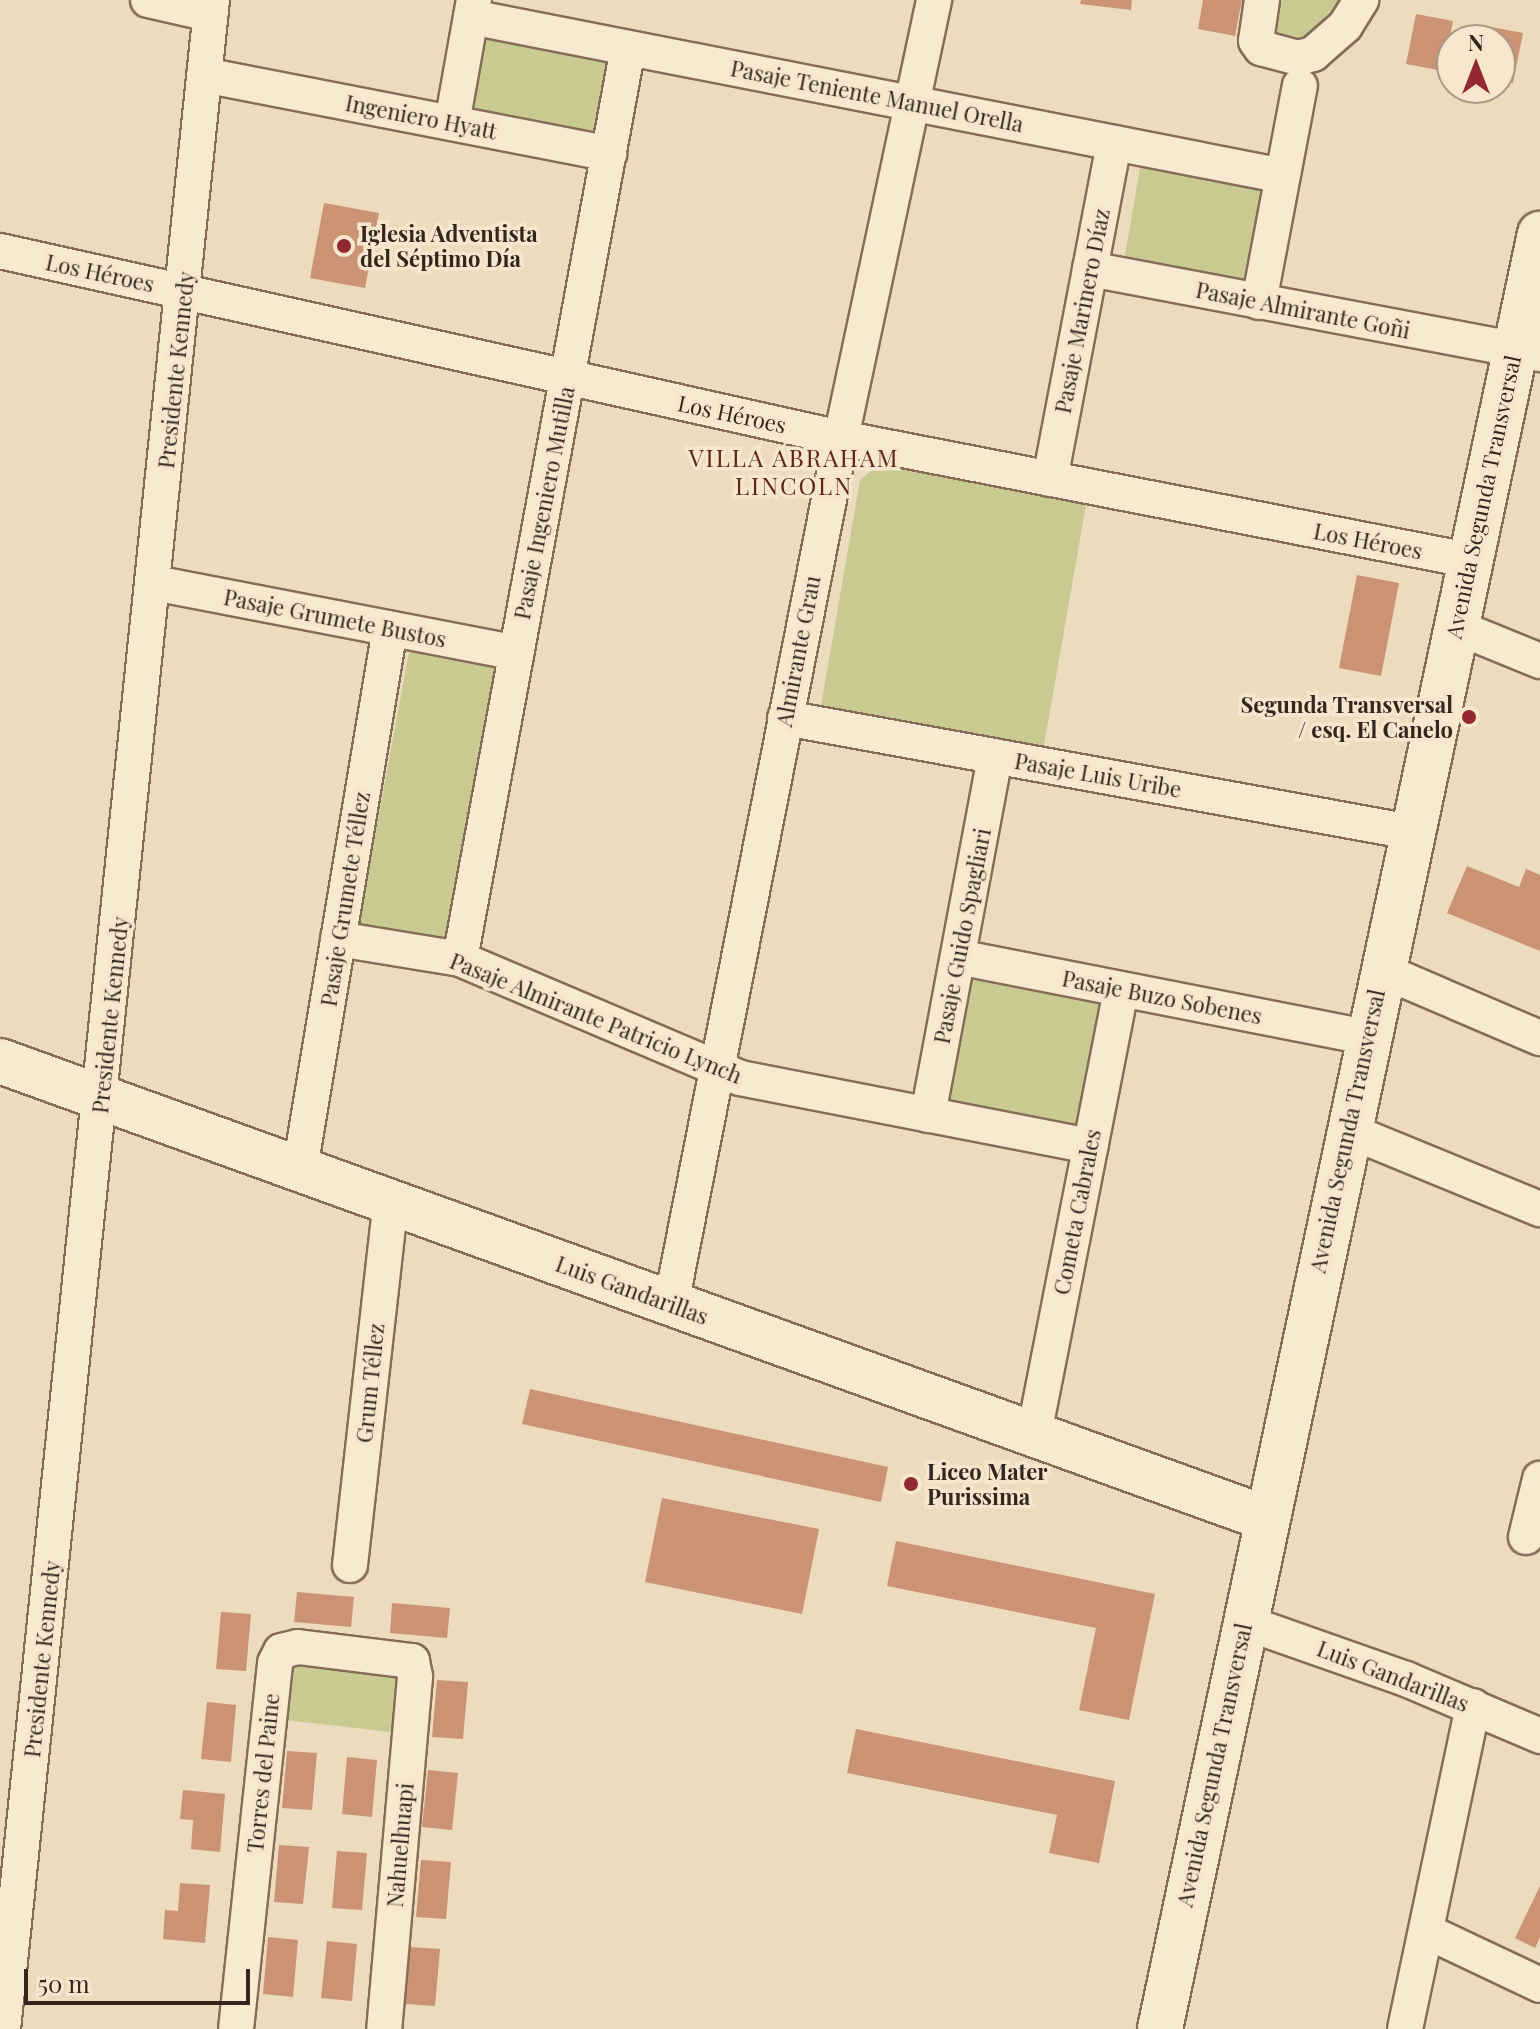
<!DOCTYPE html>
<html>
<head>
<meta charset="utf-8">
<style>
  body { margin:0 }
  #map { position:relative; width:1540px; height:2029px; overflow:hidden; background:#eddbbe; font-family:"Playfair Display",serif }
  div>[style] { position:absolute }
  .green>* { inset:0; background:#c8ca92 }
  .building>* { inset:0; background:#cb9274 }
  .roads { filter:drop-shadow(2px 0 #856c57) drop-shadow(-2px 0 #856c57) drop-shadow(0 2px #856c57) drop-shadow(0 -2px #856c57) }
  .minor>* { height:34px; margin:-17px; padding:0 17px; transform-origin:17px; border-radius:17px; background:#f8e9d1 }
  .tertiary>* { height:44px; margin:-22px; padding:0 22px; transform-origin:22px; border-radius:22px; background:#f8e9d1 }
  .secondary>* { height:44px; margin:-22px; padding:0 22px; transform-origin:22px; border-radius:22px; background:#f8e9d1 }
  .dots>* { width:22px; height:22px; translate:-50% -50%; box-sizing:border-box; border:4px solid #f5e6cd; border-radius:50% }
  span { translate:-50% -50%; white-space:nowrap; text-align:center; line-height:1.15; -webkit-text-stroke:7px #f5e6cd; paint-order:stroke }
  .street-label { font-size:22px; color:#34261c }
  .poi-label { font-size:22px; color:#34261c; font-weight:700 }
  .left { translate:0 -50%; text-align:left }
  .right { translate:-100% -50%; text-align:right }
  .neighbourhood-label { font-size:24px; color:#60251b; letter-spacing:2px }
  .north { position:absolute; left:1436px; top:24px; width:80px; height:80px; box-sizing:border-box; background:#f5e6cd; border:2px solid #a89986; border-radius:50%; rotate:0deg; font-size:22px; font-weight:700; line-height:32px; text-align:center; color:#34261c }
  .north::after { content:''; display:block; margin:auto; width:28px; height:36px; background:#932830; clip-path:polygon(50% 0,100% 100%,50% 72%,0 100%) }
  .scale { position:absolute; left:24px; top:1969px; width:226px; height:36px; box-sizing:border-box; border:4px solid #34261c; border-top:0; padding-left:10px; font-size:24px; line-height:28px; white-space:nowrap; color:#34261c; -webkit-text-stroke:6px #f5e6cd; paint-order:stroke }
</style>
</head>
<body>
<div id="map">
  <div class="green">
    <div style="clip-path:polygon(1271px 0,1339px 0,1334px 24px,1302px 49px,1264px 42px)"></div>
    <div style="clip-path:polygon(486px 34px,618px 59px,605px 144px,471px 118px)"></div>
    <div style="clip-path:polygon(1141px 162px,1267px 183px,1249px 288px,1123px 267px)"></div>
    <div style="clip-path:polygon(878px 465px,1087px 499px,1042px 757px,821px 706px,860px 480px)"></div>
    <div style="clip-path:polygon(409px 652px,503px 670px,456px 946px,357px 933px)"></div>
    <div style="clip-path:polygon(963px 973px,1102px 999px,1077px 1130px,939px 1104px)"></div>
    <div style="clip-path:polygon(294px 1655px,406px 1668px,398px 1733px,286px 1720px)"></div>
  </div>
  <div class="building">
    <div style="clip-path:polygon(1081px 0,1132px 0,1131px 10px,1080px 4px)"></div>
    <div style="clip-path:polygon(1203px 0,1242px 0,1235px 36px,1198px 29px)"></div>
    <div style="clip-path:polygon(1416px 14px,1453px 21px,1443px 71px,1406px 64px)"></div>
    <div style="clip-path:polygon(1486px 26px,1523px 33px,1513px 83px,1500px 80px,1500px 40px,1483px 40px)"></div>
    <div style="clip-path:polygon(324px 203px,379px 213px,365px 288px,310px 278px)"></div>
    <div style="clip-path:polygon(1357px 575px,1399px 583px,1381px 676px,1339px 668px)"></div>
    <div style="clip-path:polygon(1467px 866px,1519px 887px,1526px 869px,1540px 875px,1540px 951px,1447px 913px)"></div>
    <div style="clip-path:polygon(530px 1389px,888px 1467px,881px 1502px,522px 1424px)"></div>
    <div style="clip-path:polygon(662px 1498px,819px 1529px,802px 1614px,645px 1582px)"></div>
    <div style="clip-path:polygon(896px 1541px,1155px 1594px,1129px 1720px,1079px 1710px,1096px 1628px,887px 1586px)"></div>
    <div style="clip-path:polygon(297px 1592px,354px 1597px,351px 1627px,294px 1622px)"></div>
    <div style="clip-path:polygon(392px 1603px,450px 1608px,447px 1638px,390px 1633px)"></div>
    <div style="clip-path:polygon(221px 1612px,251px 1614px,246px 1671px,216px 1669px)"></div>
    <div style="clip-path:polygon(437px 1680px,468px 1682px,463px 1739px,432px 1737px)"></div>
    <div style="clip-path:polygon(207px 1702px,236px 1705px,231px 1762px,201px 1759px)"></div>
    <div style="clip-path:polygon(856px 1729px,1115px 1781px,1099px 1863px,1049px 1853px,1057px 1815px,847px 1773px)"></div>
    <div style="clip-path:polygon(287px 1751px,317px 1753px,312px 1810px,282px 1808px)"></div>
    <div style="clip-path:polygon(347px 1757px,377px 1760px,372px 1817px,342px 1814px)"></div>
    <div style="clip-path:polygon(428px 1770px,458px 1773px,452px 1830px,422px 1827px)"></div>
    <div style="clip-path:polygon(183px 1790px,225px 1794px,220px 1852px,191px 1849px,193px 1820px,180px 1819px)"></div>
    <div style="clip-path:polygon(279px 1845px,309px 1847px,303px 1904px,274px 1902px)"></div>
    <div style="clip-path:polygon(337px 1851px,367px 1853px,362px 1910px,332px 1908px)"></div>
    <div style="clip-path:polygon(421px 1860px,451px 1862px,446px 1919px,416px 1917px)"></div>
    <div style="clip-path:polygon(180px 1883px,210px 1885px,205px 1943px,163px 1939px,165px 1910px,178px 1911px)"></div>
    <div style="clip-path:polygon(1540px 1886px,1540px 1937px,1535px 1948px,1515px 1938px)"></div>
    <div style="clip-path:polygon(268px 1937px,298px 1940px,293px 1997px,263px 1994px)"></div>
    <div style="clip-path:polygon(327px 1941px,357px 1944px,352px 2001px,321px 1998px)"></div>
    <div style="clip-path:polygon(410px 1947px,440px 1949px,435px 2006px,405px 2004px)"></div>
  </div>
  <div class="roads">
    <div class="minor">
      <div style="left:148px;top:0;width:64px;rotate:12.7deg"></div>
      <div style="left:1262px;top:0;width:41px;rotate:98.3deg"></div>
      <div style="left:1256px;top:41px;width:9px;rotate:54deg"></div>
      <div style="left:1261px;top:48px;width:38px;rotate:15deg"></div>
      <div style="left:1298px;top:58px;width:16px;rotate:-15deg"></div>
      <div style="left:1313px;top:54px;width:43px;rotate:-41.2deg"></div>
      <div style="left:1345px;top:26px;width:31px;rotate:-58deg"></div>
      <div style="left:471px;top:17px;width:827px;rotate:11.08deg"></div>
      <div style="left:204px;top:75px;width:413px;rotate:11deg"></div>
      <div style="left:452px;top:123px;width:125px;rotate:-79.9deg"></div>
      <div style="left:0;top:251px;width:862px;rotate:12.54deg"></div>
      <div style="left:841px;top:438px;width:639px;rotate:11.01deg"></div>
      <div style="left:1090px;top:269px;width:458px;rotate:10.7deg"></div>
      <div style="left:1259px;top:302px;width:220px;rotate:-79.3deg"></div>
      <div style="left:1050px;top:479px;width:342px;rotate:-79.2deg"></div>
      <div style="left:154px;top:583px;width:369px;rotate:10.9deg"></div>
      <div style="left:1454px;top:626px;width:93px;rotate:22.1deg"></div>
      <div style="left:785px;top:718px;width:636px;rotate:10.32deg"></div>
      <div style="left:338px;top:939px;width:124px;rotate:9.3deg"></div>
      <div style="left:460px;top:959px;width:304px;rotate:23deg"></div>
      <div style="left:740px;top:1078px;width:357px;rotate:11deg"></div>
      <div style="left:958px;top:957px;width:417px;rotate:11.1deg"></div>
      <div style="left:460px;top:959px;width:926px;rotate:-79.55deg"></div>
      <div style="left:1381px;top:970px;width:173px;rotate:23.2deg"></div>
      <div style="left:928px;top:1115px;width:365px;rotate:-79.4deg"></div>
      <div style="left:1347px;top:1130px;width:209px;rotate:22.3deg"></div>
      <div style="left:300px;top:1169px;width:548px;rotate:-80.55deg"></div>
      <div style="left:671px;top:1304px;width:883px;rotate:-78.89deg"></div>
      <div style="left:841px;top:438px;width:448px;rotate:-78deg"></div>
      <div style="left:1034px;top:1434px;width:453px;rotate:-78.9deg"></div>
      <div style="left:1526px;top:1537px;width:60px;rotate:-76.4deg"></div>
      <div style="left:350px;top:1565px;width:365px;rotate:-83.6deg"></div>
      <div style="left:1244px;top:1622px;width:172px;rotate:19.4deg"></div>
      <div style="left:1406px;top:1679px;width:146px;rotate:23deg"></div>
      <div style="left:1426px;top:1931px;width:126px;rotate:25.3deg"></div>
      <div style="left:3px;top:2029px;width:2040px;rotate:-84.12deg"></div>
      <div style="left:236px;top:2029px;width:368px;rotate:-83.9deg"></div>
      <div style="left:275px;top:1663px;width:13px;rotate:-63deg"></div>
      <div style="left:281px;top:1651px;width:17px;rotate:-13deg"></div>
      <div style="left:298px;top:1647px;width:115px;rotate:7deg"></div>
      <div style="left:412px;top:1661px;width:16px;rotate:79deg"></div>
      <div style="left:415px;top:1677px;width:353px;rotate:95deg"></div>
      <div style="left:1405px;top:2029px;width:330px;rotate:-78.1deg"></div>
    </div>
    <div class="tertiary">
      <div style="left:0;top:1061px;width:1345px;rotate:19.86deg"></div>
    </div>
    <div class="secondary">
      <div style="left:1160px;top:2029px;width:1835px;rotate:-78.05deg"></div>
    </div>
  </div>
  <div class="dots">
    <div style="left:344px;top:246px;background:#932830"></div>
    <div style="left:1469px;top:717px;background:#932830"></div>
    <div style="left:911px;top:1484px;background:#932830"></div>
  </div>
  <div class="street-label">
    <span style="left:877px;top:96px;rotate:11deg">Pasaje Teniente Manuel Orella</span>
    <span style="left:421px;top:117px;rotate:11deg">Ingeniero Hyatt</span>
    <span style="left:100px;top:273px;rotate:12deg">Los Héroes</span>
    <span style="left:1303px;top:310px;rotate:11deg">Pasaje Almirante Goñi</span>
    <span style="left:1082px;top:311px;rotate:-79deg">Pasaje Marinero Díaz</span>
    <span style="left:176px;top:370px;rotate:-84deg">Presidente Kennedy</span>
    <span style="left:732px;top:414px;rotate:12deg">Los Héroes</span>
    <span style="left:1483px;top:497px;rotate:-78deg">Avenida Segunda Transversal</span>
    <span style="left:544px;top:503px;rotate:-79deg">Pasaje Ingeniero Mutilla</span>
    <span style="left:1368px;top:541px;rotate:11deg">Los Héroes</span>
    <span style="left:335px;top:618px;rotate:11deg">Pasaje Grumete Bustos</span>
    <span style="left:798px;top:651px;rotate:-79deg">Almirante Grau</span>
    <span style="left:1098px;top:775px;rotate:10deg">Pasaje Luis Uribe</span>
    <span style="left:345px;top:899px;rotate:-81deg">Pasaje Grumete Téllez</span>
    <span style="left:962px;top:936px;rotate:-79deg">Pasaje Guido Spagliari</span>
    <span style="left:1162px;top:997px;rotate:11deg">Pasaje Buzo Sobenes</span>
    <span style="left:110px;top:1015px;rotate:-84deg">Presidente Kennedy</span>
    <span style="left:596px;top:1018px;rotate:22deg">Pasaje Almirante Patricio Lynch</span>
    <span style="left:1347px;top:1131px;rotate:-78deg">Avenida Segunda Transversal</span>
    <span style="left:1077px;top:1212px;rotate:-79deg">Cometa Cabrales</span>
    <span style="left:632px;top:1290px;rotate:20deg">Luis Gandarillas</span>
    <span style="left:370px;top:1383px;rotate:-84deg">Grum Téllez</span>
    <span style="left:42px;top:1659px;rotate:-84deg">Presidente Kennedy</span>
    <span style="left:1393px;top:1676px;rotate:21deg">Luis Gandarillas</span>
    <span style="left:1214px;top:1765px;rotate:-78deg">Avenida Segunda Transversal</span>
    <span style="left:263px;top:1773px;rotate:-84deg">Torres del Paine</span>
    <span style="left:400px;top:1845px;rotate:-85deg">Nahuelhuapi</span>
  </div>
  <div class="poi-label">
    <span class="left" style="left:360px;top:246px">Iglesia Adventista<br>del Séptimo Día</span>
    <span class="right" style="left:1453px;top:717px">Segunda Transversal<br>/ esq. El Canelo</span>
    <span class="left" style="left:927px;top:1484px">Liceo Mater<br>Purissima</span>
  </div>
  <div class="neighbourhood-label">
    <span style="left:794px;top:472px">VILLA ABRAHAM<br>LINCOLN</span>
  </div>
  <div class="north">N</div>
  <div class="scale">50 m</div>
</div>
</body>
</html>
